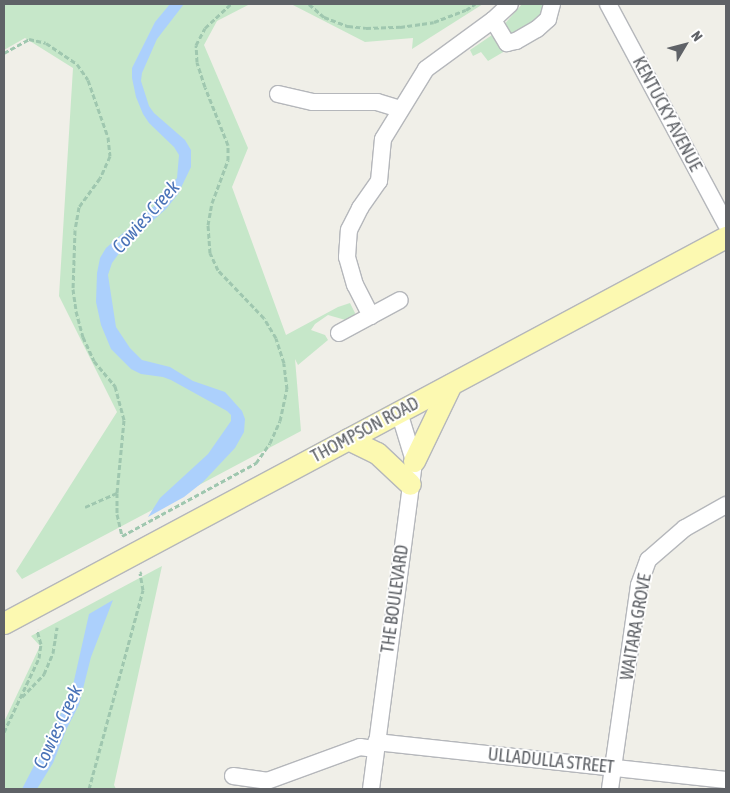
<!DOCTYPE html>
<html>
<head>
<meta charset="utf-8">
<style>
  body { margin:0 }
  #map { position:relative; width:730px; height:793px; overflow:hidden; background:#f0efe8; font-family:"Asap Condensed",sans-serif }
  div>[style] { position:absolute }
  .green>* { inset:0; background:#c6e7c9 }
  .water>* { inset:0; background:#acd0fc }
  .path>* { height:3px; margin-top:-1.5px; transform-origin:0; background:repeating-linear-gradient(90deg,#9fc7af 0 5px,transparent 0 7.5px) }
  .roads { filter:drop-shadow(1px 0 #b5b7bb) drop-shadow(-1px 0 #b5b7bb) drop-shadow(0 1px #b5b7bb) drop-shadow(0 -1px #b5b7bb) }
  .minor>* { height:16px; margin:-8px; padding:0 8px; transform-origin:8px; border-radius:8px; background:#fff }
  .major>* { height:21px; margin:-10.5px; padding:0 10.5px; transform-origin:10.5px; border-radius:10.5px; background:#fcf9b1 }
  span { translate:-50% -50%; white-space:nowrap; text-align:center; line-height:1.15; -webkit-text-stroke:4px #fff; paint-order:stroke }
  .street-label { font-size:18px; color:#5f6267 }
  .water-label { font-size:19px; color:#4a73b8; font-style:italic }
  .frame { position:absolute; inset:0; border:5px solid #5f6267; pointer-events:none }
  .north { position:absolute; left:660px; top:20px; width:50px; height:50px; -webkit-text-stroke:4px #fff; paint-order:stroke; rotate:53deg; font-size:14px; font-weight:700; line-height:20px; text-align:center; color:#5f6267 }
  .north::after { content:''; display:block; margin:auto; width:18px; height:22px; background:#5f6267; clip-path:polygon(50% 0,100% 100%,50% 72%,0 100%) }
</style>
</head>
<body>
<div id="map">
  <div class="green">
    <div style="clip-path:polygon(4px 4px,268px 4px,250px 4px,217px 21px,204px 45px,248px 148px,232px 187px,286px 335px,338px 307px,350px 303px,355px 313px,354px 318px,349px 321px,328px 315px,315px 324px,311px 330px,325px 335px,328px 340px,298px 365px,295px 359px,301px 431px,22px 579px,16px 571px,117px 412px,59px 296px,73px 68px,25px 38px,4px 50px)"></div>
    <div style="clip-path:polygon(291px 4px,483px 4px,412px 49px,413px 38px,365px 42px)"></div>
    <div style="clip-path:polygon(522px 4px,547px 4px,546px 13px,510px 38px,502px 27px)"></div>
    <div style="clip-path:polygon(495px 33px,505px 51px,488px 61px,481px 52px,473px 56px,470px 50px)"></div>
    <div style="clip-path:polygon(162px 566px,114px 785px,116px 789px,4px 789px,4px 722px,40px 646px,31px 636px)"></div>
  </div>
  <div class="water">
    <div style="clip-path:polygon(170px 4px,184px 4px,157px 39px,142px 73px,141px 81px,149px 106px,154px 113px,185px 140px,191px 150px,191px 167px,178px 194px,166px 209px,126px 244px,112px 263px,108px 275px,116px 327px,130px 348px,142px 360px,170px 367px,193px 381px,225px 392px,242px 411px,245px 419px,244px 432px,235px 448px,203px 482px,184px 497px,148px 517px,160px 498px,208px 454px,231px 421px,231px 415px,227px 411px,171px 380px,163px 377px,141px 374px,131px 369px,111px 349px,101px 325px,96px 302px,97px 273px,100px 258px,106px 248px,153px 207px,177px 178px,179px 155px,174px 147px,149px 123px,143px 114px,136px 97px,132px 78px,132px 68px,155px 22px)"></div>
    <div style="clip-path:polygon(113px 600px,91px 657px,79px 705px,67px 728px,53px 763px,37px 789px,22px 789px,71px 694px,89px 614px)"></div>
  </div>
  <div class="path">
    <div style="left:309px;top:4px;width:20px;rotate:41deg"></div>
    <div style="left:324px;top:17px;width:26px;rotate:21deg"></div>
    <div style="left:348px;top:26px;width:18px;rotate:6deg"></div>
    <div style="left:366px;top:28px;width:34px;rotate:-2deg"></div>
    <div style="left:400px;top:27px;width:34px;rotate:-8deg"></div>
    <div style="left:434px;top:22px;width:34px;rotate:-21deg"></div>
    <div style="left:466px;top:10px;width:11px;rotate:-34deg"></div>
    <div style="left:4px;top:53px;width:29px;rotate:-29deg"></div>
    <div style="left:29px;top:39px;width:17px;rotate:13deg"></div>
    <div style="left:46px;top:43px;width:37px;rotate:34deg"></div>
    <div style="left:77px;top:64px;width:19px;rotate:55deg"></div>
    <div style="left:88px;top:80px;width:60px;rotate:70.7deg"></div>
    <div style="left:108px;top:137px;width:19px;rotate:84deg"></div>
    <div style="left:110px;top:156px;width:24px;rotate:114deg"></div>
    <div style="left:100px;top:178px;width:36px;rotate:126deg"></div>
    <div style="left:79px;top:207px;width:23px;rotate:100deg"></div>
    <div style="left:75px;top:230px;width:59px;rotate:91.9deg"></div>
    <div style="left:73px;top:289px;width:22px;rotate:82deg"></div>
    <div style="left:76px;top:311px;width:27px;rotate:75deg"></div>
    <div style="left:83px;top:337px;width:26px;rotate:65deg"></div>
    <div style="left:94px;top:361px;width:33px;rotate:50deg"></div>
    <div style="left:115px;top:386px;width:35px;rotate:75deg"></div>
    <div style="left:124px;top:420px;width:73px;rotate:95.5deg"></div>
    <div style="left:117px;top:493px;width:21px;rotate:90deg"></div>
    <div style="left:117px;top:514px;width:23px;rotate:77deg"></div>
    <div style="left:122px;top:536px;width:153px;rotate:-28.6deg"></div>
    <div style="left:256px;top:463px;width:24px;rotate:-55deg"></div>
    <div style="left:270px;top:443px;width:24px;rotate:-66deg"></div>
    <div style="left:280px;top:421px;width:33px;rotate:-78deg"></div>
    <div style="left:287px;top:389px;width:26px;rotate:-97deg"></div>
    <div style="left:284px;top:363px;width:26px;rotate:-108deg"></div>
    <div style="left:276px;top:338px;width:23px;rotate:-121deg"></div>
    <div style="left:264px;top:318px;width:66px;rotate:-133.8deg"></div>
    <div style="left:218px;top:270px;width:19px;rotate:-115deg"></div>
    <div style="left:210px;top:253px;width:28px;rotate:-94deg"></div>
    <div style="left:208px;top:225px;width:22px;rotate:-80deg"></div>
    <div style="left:212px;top:203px;width:46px;rotate:-69.6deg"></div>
    <div style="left:228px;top:160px;width:15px;rotate:-90deg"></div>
    <div style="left:228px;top:145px;width:62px;rotate:-111.6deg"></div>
    <div style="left:205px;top:87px;width:26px;rotate:-108deg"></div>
    <div style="left:197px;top:62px;width:17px;rotate:-93deg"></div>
    <div style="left:196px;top:45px;width:19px;rotate:-62deg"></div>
    <div style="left:205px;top:28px;width:35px;rotate:-43deg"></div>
    <div style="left:85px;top:507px;width:35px;rotate:-24deg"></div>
    <div style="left:22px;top:697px;width:32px;rotate:-46deg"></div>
    <div style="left:44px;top:674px;width:23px;rotate:-67deg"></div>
    <div style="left:53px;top:653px;width:26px;rotate:-81deg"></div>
    <div style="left:4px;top:732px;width:82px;rotate:-64.7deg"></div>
    <div style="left:39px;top:658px;width:14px;rotate:-82deg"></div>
    <div style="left:41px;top:644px;width:15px;rotate:-106deg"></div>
    <div style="left:89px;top:789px;width:206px;rotate:-74.8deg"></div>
    <div style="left:143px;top:590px;width:17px;rotate:-100deg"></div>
    <div style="left:140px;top:573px;width:2px;rotate:-27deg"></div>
  </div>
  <div class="roads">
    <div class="minor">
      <div style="left:608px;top:4px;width:250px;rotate:61.8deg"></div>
      <div style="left:493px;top:20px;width:27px;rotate:59deg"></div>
      <div style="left:507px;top:43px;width:9px;rotate:-13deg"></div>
      <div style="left:516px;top:41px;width:24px;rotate:-30deg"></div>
      <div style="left:537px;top:29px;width:15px;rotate:-42deg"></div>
      <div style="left:548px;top:19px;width:16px;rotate:-75deg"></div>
      <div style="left:278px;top:94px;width:36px;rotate:13deg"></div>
      <div style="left:313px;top:102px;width:64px"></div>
      <div style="left:377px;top:102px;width:24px;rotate:17deg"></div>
      <div style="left:371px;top:316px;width:35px;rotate:-117deg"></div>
      <div style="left:355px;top:285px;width:29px;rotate:-106deg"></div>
      <div style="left:347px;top:257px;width:27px;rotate:-86deg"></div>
      <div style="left:349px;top:230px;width:25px;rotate:-63deg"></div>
      <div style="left:360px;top:208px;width:33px;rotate:-55deg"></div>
      <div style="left:379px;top:181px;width:42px;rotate:-84.6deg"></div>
      <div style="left:383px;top:139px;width:82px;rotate:-58.4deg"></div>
      <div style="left:426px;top:69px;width:83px;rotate:-36.2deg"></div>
      <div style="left:493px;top:20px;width:23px;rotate:-43deg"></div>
      <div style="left:339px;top:333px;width:69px;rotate:-28.4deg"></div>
      <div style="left:376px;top:742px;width:352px;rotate:6.2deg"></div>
      <div style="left:233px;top:776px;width:34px;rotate:8deg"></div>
      <div style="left:267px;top:781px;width:99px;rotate:-20.1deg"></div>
      <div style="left:360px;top:747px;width:15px;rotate:8deg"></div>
      <div style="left:371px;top:789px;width:331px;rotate:-82.5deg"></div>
      <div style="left:414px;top:461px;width:51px;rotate:-107deg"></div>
      <div style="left:610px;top:789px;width:206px;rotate:-81.9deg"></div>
      <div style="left:639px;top:585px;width:27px;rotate:-70deg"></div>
      <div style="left:648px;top:560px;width:49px;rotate:-40.9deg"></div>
      <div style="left:685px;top:528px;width:47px;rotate:-29.3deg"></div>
    </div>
    <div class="major">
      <div style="left:348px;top:439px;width:32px;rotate:26deg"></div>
      <div style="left:377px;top:453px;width:45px;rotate:43.2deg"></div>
      <div style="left:414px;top:461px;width:85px;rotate:-64.3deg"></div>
      <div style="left:4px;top:623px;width:819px;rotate:-28.13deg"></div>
    </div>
  </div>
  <div class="street-label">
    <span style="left:667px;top:114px;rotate:62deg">KENTUCKY AVENUE</span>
    <span style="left:365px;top:430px;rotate:-28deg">THOMPSON ROAD</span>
    <span style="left:395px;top:599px;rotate:-82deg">THE BOULEVARD</span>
    <span style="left:636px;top:627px;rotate:-80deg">WAITARA GROVE</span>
    <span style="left:551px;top:761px;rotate:6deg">ULLADULLA STREET</span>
  </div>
  <div class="water-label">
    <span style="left:146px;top:217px;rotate:-48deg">Cowies Creek</span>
    <span style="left:58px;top:727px;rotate:-65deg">Cowies Creek</span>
  </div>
  <div class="frame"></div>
  <div class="north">N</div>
</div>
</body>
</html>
